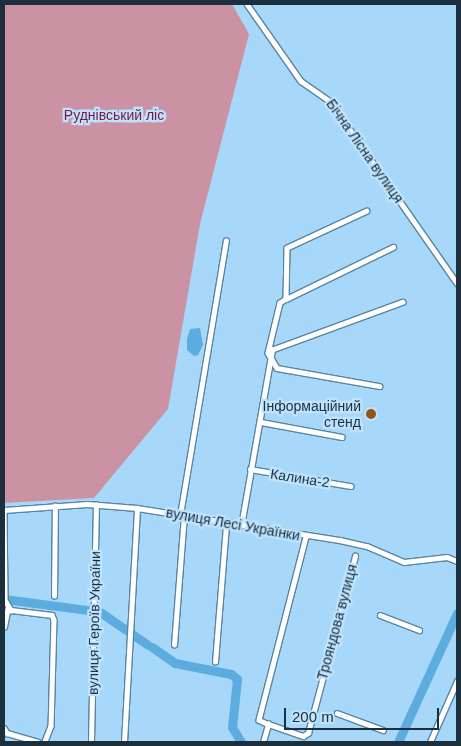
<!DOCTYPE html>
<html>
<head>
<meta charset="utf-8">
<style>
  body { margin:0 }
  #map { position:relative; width:461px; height:746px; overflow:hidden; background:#a8d8f9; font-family:Helvetica,sans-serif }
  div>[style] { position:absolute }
  .green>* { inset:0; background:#ca92a3 }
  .water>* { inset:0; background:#5cace0 }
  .river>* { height:9px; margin:-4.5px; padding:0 4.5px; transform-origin:4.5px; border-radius:4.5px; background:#5cace0 }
  .roads { filter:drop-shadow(1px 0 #5885a3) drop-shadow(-1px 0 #5885a3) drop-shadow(0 1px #5885a3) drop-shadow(0 -1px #5885a3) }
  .street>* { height:4.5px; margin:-2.25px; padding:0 2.25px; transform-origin:2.25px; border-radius:2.25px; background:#fff }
  .dots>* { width:14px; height:14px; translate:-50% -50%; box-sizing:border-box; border:2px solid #bee3fe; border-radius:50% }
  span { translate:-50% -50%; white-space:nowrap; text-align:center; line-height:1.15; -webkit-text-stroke:4.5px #bee3fe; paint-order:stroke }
  .park-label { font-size:14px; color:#7b1643 }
  .street-label { font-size:14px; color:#1c2f3c }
  .poi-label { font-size:14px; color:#1c2f3c }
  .right { translate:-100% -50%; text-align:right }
  .frame { position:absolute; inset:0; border:5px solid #1c2f3c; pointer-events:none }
  .scale { position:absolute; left:284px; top:708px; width:155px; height:22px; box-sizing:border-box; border:2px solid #1c2f3c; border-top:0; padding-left:6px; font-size:15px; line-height:18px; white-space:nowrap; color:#1c2f3c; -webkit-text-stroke:4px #bee3fe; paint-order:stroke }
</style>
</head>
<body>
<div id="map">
  <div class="green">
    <div style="clip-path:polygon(4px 4px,232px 4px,249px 34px,200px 224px,168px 409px,94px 498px,4px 503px)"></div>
  </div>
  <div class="water">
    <div style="clip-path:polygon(200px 328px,203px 345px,198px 355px,194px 356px,187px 350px,187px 339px,190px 329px)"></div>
  </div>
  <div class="river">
    <div style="left:4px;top:599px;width:85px;rotate:7.5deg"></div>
    <div style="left:100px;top:612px;width:58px;rotate:34.5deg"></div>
    <div style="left:152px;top:647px;width:28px;rotate:35deg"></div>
    <div style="left:175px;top:663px;width:57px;rotate:11.1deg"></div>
    <div style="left:231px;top:674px;width:8px;rotate:40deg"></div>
    <div style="left:237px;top:679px;width:48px;rotate:95.9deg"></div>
    <div style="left:232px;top:727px;width:17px;rotate:59deg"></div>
    <div style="left:398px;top:742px;width:142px;rotate:-65.4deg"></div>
  </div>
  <div class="roads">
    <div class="street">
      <div style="left:247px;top:4px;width:94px;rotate:55deg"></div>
      <div style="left:301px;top:81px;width:35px;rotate:35deg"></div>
      <div style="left:330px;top:101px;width:222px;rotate:55.1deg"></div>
      <div style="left:367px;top:211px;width:88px;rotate:155.2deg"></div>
      <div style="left:287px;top:248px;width:51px;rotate:91.1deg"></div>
      <div style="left:286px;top:299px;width:7px;rotate:146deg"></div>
      <div style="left:280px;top:303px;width:51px;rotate:103.5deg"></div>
      <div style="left:268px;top:353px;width:17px;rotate:59deg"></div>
      <div style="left:277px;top:368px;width:104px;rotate:10deg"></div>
      <div style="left:286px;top:299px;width:119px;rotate:-25.9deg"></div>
      <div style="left:271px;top:350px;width:140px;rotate:-20.1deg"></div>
      <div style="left:261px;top:422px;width:82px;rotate:10.5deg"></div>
      <div style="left:250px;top:469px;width:102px;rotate:9.6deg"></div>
      <div style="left:4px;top:510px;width:83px;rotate:-4.1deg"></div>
      <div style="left:87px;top:504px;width:50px;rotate:4.6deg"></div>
      <div style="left:137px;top:508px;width:206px;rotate:9deg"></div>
      <div style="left:340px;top:540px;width:28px;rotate:13deg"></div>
      <div style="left:367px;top:546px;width:40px;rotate:23.4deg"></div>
      <div style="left:404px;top:562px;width:43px;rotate:-6.6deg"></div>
      <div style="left:447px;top:557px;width:11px;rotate:22deg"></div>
      <div style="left:4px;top:511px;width:87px;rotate:89.3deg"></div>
      <div style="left:180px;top:515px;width:278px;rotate:-80.5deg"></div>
      <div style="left:241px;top:526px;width:179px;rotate:-80deg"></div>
      <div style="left:306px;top:537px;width:189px;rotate:104.4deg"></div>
      <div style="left:259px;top:720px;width:10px;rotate:24deg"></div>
      <div style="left:268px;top:724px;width:37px;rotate:19deg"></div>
      <div style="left:303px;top:736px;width:6px;rotate:-31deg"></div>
      <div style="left:308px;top:733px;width:183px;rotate:-75.1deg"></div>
      <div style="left:54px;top:596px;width:90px;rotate:-89.4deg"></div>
      <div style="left:5px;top:600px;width:12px;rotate:59deg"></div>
      <div style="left:11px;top:610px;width:41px;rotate:7deg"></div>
      <div style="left:52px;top:615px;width:5px;rotate:68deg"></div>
      <div style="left:54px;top:620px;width:106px;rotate:91.6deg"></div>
      <div style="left:51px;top:726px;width:17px;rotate:111deg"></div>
      <div style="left:380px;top:615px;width:42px;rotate:21deg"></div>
      <div style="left:4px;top:627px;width:20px;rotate:-79deg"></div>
      <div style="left:174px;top:645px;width:130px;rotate:-85.6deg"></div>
      <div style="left:215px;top:662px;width:138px;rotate:-85.4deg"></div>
      <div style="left:337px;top:713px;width:49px;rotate:20.3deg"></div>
      <div style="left:4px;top:728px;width:6px;rotate:59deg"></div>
      <div style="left:7px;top:733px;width:32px;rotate:16deg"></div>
      <div style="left:91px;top:742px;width:237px;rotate:-88.8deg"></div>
      <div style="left:124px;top:742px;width:234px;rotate:-86.8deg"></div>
      <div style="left:263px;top:742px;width:19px;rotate:-74deg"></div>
      <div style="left:430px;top:742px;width:67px;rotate:-66.1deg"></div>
    </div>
  </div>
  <div class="dots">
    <div style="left:371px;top:414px;background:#935519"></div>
  </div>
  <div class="park-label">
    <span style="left:114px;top:115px">Руднівський ліс</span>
  </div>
  <div class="street-label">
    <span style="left:365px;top:151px;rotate:55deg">Бічна Лісна вулиця</span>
    <span style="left:300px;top:478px;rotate:9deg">Калина-2</span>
    <span style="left:233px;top:524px;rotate:10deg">вулиця Лесі Українки</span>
    <span style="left:337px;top:622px;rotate:-75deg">Трояндова вулиця</span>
    <span style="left:94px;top:623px;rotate:-89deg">вулиця Героїв України</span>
  </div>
  <div class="poi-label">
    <span class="right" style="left:361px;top:414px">Інформаційний<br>стенд</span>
  </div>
  <div class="frame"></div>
  <div class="scale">200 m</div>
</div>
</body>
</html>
